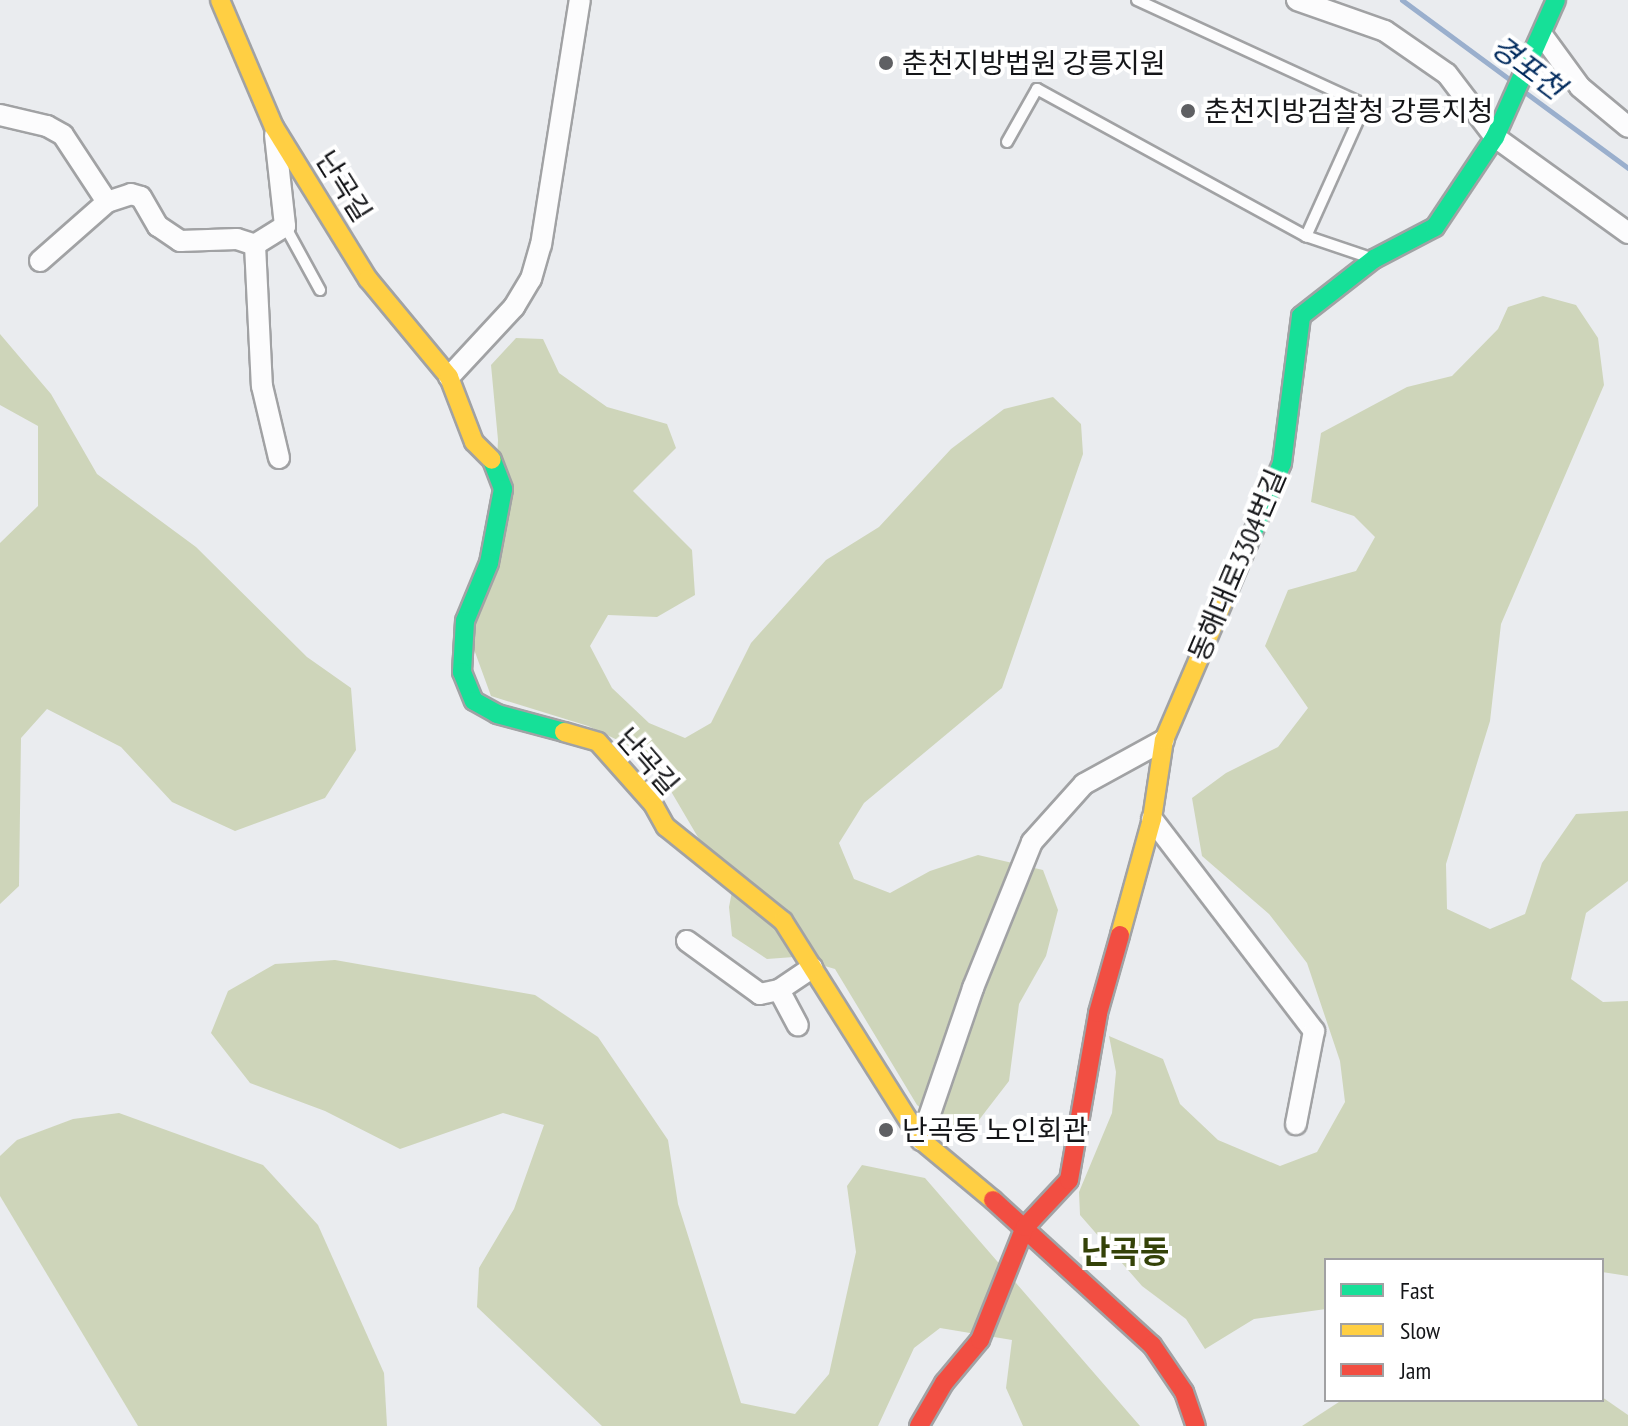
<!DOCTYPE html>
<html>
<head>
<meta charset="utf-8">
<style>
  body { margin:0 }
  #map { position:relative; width:1628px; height:1426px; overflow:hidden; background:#eaecef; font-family:"PT Sans Narrow","Noto Sans KR",sans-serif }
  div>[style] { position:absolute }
  .forest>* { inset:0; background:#ced5ba }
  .stream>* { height:5px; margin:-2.5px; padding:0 2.5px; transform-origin:2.5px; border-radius:2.5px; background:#9aafcd }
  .roads { filter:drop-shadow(2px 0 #a1a2a4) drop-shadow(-2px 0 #a1a2a4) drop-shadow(0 2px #a1a2a4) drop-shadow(0 -2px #a1a2a4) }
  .lane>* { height:10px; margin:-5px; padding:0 5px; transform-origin:5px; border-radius:5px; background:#fcfcfd }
  .street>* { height:20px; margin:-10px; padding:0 10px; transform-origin:10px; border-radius:10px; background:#fcfcfd }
  .fast>* { height:18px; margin:-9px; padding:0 9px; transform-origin:9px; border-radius:9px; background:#16e098 }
  .slow>* { height:18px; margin:-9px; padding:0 9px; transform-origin:9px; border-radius:9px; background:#ffcf43 }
  .jam>* { height:18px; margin:-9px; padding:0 9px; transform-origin:9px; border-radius:9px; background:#f24e42 }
  .dots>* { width:22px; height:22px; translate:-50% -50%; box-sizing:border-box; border:4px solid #fff; border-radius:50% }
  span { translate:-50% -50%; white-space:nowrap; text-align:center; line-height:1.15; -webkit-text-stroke:8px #fff; paint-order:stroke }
  .poi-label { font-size:28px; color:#141518 }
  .left { translate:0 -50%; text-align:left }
  .street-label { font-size:28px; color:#141518 }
  .water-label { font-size:30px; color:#002a5d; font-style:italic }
  .quarter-label { font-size:32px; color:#344208; font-weight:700 }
  .legend { position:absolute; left:1324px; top:1258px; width:280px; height:144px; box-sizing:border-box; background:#fff; border:2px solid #a1a1a3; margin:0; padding:10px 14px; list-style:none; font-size:24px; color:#141518 }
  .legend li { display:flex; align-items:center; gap:16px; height:40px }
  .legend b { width:40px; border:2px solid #a1a1a3 }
</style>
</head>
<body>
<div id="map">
  <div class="forest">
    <div style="clip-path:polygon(1543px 296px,1576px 305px,1598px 338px,1604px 385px,1501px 624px,1490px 721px,1446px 864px,1447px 909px,1490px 929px,1525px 914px,1542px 863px,1576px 814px,1628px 811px,1628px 881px,1586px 913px,1571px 979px,1603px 1002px,1628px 1001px,1628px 1276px,1602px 1272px,1602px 1260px,1326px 1260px,1326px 1309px,1254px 1319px,1205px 1349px,1186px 1319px,1142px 1286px,1080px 1215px,1079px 1192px,1112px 1113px,1116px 1072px,1109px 1036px,1163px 1059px,1180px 1104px,1218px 1140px,1280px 1166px,1317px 1152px,1345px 1102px,1340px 1061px,1307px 963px,1269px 914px,1202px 856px,1192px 798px,1226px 773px,1278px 747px,1308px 708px,1265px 646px,1288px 590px,1356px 571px,1375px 537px,1354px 516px,1311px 502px,1321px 433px,1407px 387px,1452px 376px,1498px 329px,1508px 307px)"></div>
    <div style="clip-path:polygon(0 334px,51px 394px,97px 474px,196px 547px,307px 657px,351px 688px,356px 750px,325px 798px,235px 831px,172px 802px,121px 747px,47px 709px,21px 738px,19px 886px,0 904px,0 543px,38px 506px,38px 426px,0 405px)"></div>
    <div style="clip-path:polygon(516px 338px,543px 339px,559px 373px,607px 407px,667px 424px,676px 448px,633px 491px,692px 550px,695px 595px,657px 617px,608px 615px,590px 646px,612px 688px,649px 723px,685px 738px,711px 723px,751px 643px,826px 560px,879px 527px,951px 449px,1004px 409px,1053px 397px,1081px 424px,1083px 454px,1002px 688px,864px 803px,839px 843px,854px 879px,890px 893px,930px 871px,978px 855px,1043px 870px,1058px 910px,1046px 956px,1019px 1004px,1009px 1081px,962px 1142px,917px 1105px,835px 969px,794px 957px,767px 959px,732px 936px,729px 907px,736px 871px,699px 839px,662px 776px,626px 744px,588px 726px,491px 696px,464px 622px,494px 522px,498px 440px,491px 365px)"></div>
    <div style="clip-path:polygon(335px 960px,535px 995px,598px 1037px,668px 1140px,678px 1204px,741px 1403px,795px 1414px,829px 1374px,856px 1252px,847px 1186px,862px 1165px,925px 1178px,1140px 1426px,1023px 1426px,1006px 1388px,1012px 1340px,940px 1328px,914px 1348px,878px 1426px,602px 1426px,477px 1307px,479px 1268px,514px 1209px,544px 1125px,503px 1113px,400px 1149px,325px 1111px,250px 1083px,211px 1033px,228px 991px,275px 964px)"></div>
    <div style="clip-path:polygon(119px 1113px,263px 1165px,318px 1225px,384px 1373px,387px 1426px,138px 1426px,0 1196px,0 1156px,17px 1140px,73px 1119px)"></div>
    <div style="clip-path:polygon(1602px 1397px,1628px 1415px,1628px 1426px,1302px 1426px,1342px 1400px)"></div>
  </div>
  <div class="stream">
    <div style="left:1402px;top:0;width:133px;rotate:36.4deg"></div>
    <div style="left:1526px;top:93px;width:127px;rotate:36.3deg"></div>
  </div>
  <div class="roads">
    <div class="lane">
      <div style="left:1137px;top:0;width:251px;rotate:24.7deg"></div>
      <div style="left:1365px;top:105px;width:144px;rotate:114.2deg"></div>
      <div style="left:1007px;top:142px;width:61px;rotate:-60.5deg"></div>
      <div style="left:1037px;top:89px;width:307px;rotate:28.7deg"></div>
      <div style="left:1306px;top:236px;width:65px;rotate:18.7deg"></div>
      <div style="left:285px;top:226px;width:73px;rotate:61.3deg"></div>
    </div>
    <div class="street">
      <div style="left:1297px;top:0;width:93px;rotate:19.4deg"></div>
      <div style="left:1385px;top:31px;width:75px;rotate:34.7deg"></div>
      <div style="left:1447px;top:74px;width:79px;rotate:52.7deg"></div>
      <div style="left:1495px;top:137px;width:164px;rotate:35.8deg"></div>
      <div style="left:1542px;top:35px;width:64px;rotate:53.8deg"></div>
      <div style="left:1580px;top:87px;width:62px;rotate:39.8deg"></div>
      <div style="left:0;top:115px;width:48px;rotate:13.2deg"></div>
      <div style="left:47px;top:126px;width:18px;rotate:29deg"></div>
      <div style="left:63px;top:135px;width:80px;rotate:56.7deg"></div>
      <div style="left:275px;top:135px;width:92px;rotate:83.7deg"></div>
      <div style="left:285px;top:226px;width:36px;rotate:148deg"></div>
      <div style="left:255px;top:245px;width:141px;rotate:87.2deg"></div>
      <div style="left:262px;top:386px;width:74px;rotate:76.7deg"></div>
      <div style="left:40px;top:261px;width:89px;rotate:-41.4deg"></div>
      <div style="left:107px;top:202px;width:25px;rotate:-18deg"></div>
      <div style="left:131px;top:194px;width:10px;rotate:17deg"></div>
      <div style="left:141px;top:197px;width:34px;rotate:60deg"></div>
      <div style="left:158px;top:226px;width:27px;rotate:34deg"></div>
      <div style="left:180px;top:241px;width:57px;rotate:-2deg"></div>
      <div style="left:237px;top:239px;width:19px;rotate:18deg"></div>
      <div style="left:449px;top:377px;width:96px;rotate:-47.1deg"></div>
      <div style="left:514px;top:307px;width:33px;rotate:-59deg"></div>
      <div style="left:531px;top:279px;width:35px;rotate:-74deg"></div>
      <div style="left:541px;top:245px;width:248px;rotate:-81deg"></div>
      <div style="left:1152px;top:819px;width:267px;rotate:52.6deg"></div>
      <div style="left:1314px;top:1031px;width:95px;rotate:101deg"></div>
      <div style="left:687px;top:941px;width:90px;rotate:36deg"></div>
      <div style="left:760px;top:994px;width:19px;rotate:-12deg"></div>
      <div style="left:779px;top:990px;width:40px;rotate:-34deg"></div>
      <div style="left:779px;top:990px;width:40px;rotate:62deg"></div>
      <div style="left:921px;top:1140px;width:161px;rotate:-71.1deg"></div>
      <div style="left:973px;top:988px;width:157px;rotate:-68deg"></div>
      <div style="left:1032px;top:842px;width:78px;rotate:-48.1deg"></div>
      <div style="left:1084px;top:784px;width:91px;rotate:-28.8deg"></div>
    </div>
    <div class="fast">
      <div style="left:492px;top:460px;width:31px;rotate:69deg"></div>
      <div style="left:503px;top:489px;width:75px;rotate:100.7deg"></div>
      <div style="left:489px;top:563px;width:63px;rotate:112.5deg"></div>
      <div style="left:465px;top:621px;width:51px;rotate:93.4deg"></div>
      <div style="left:462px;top:672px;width:31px;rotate:68deg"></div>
      <div style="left:474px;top:701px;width:26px;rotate:29deg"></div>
      <div style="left:497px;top:714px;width:69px;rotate:15deg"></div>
      <div style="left:1248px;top:544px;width:88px;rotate:-67.2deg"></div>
      <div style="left:1282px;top:463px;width:148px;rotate:-82.6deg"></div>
      <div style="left:1301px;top:316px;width:93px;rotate:-38deg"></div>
      <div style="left:1374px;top:259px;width:69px;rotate:-27.7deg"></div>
      <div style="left:1435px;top:227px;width:108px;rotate:-56.3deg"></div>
      <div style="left:1495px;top:137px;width:150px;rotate:-66deg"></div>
    </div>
    <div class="slow">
      <div style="left:220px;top:0;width:138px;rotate:67deg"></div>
      <div style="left:274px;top:127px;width:179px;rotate:58.3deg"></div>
      <div style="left:368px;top:279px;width:127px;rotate:50.4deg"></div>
      <div style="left:449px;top:377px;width:70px;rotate:69deg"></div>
      <div style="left:474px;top:442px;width:25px;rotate:45deg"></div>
      <div style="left:564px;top:732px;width:35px;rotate:16deg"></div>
      <div style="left:598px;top:742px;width:83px;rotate:48.4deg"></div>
      <div style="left:653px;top:804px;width:26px;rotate:61deg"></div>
      <div style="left:666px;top:827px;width:150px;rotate:38.8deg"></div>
      <div style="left:783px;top:921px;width:259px;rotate:57.8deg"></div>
      <div style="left:921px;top:1140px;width:94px;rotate:39.8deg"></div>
      <div style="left:1120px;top:935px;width:120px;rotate:-74.6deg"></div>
      <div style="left:1152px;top:819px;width:80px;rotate:-81.4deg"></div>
      <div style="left:1164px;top:740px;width:213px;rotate:-66.8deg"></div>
    </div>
    <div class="jam">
      <div style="left:993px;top:1200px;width:215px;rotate:42.4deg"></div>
      <div style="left:1152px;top:1345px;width:57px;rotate:55.8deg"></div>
      <div style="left:1184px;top:1392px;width:36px;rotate:71deg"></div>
      <div style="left:919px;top:1426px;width:50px;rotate:-59.8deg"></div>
      <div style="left:944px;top:1383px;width:56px;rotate:-50.1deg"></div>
      <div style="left:980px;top:1340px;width:122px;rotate:-68.3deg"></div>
      <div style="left:1025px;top:1227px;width:64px;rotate:-46.9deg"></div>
      <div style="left:1069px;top:1180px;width:169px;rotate:-80.1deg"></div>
      <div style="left:1098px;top:1013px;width:81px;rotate:-74.2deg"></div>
    </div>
  </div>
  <div class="dots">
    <div style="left:886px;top:63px;background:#5f6063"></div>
    <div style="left:1188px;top:111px;background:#5f6063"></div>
    <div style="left:886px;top:1130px;background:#5f6063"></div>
  </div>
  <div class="poi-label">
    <span class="left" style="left:902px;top:63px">춘천지방법원 강릉지원</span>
    <span class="left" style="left:1204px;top:111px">춘천지방검찰청 강릉지청</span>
    <span class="left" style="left:902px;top:1130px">난곡동 노인회관</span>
  </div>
  <div class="street-label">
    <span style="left:344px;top:186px;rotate:58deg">난곡길</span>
    <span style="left:1237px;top:565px;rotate:-67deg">동해대로3304번길</span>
    <span style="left:648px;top:761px;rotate:49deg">난곡길</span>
  </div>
  <div class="water-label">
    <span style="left:1528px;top:67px;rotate:37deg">경포천</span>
  </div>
  <div class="quarter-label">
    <span style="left:1125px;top:1251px">난곡동</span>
  </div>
  <ul class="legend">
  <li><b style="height:10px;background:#16e098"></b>Fast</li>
  <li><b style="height:10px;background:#ffcf43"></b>Slow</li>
  <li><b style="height:10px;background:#f24e42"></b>Jam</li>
  </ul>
</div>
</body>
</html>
